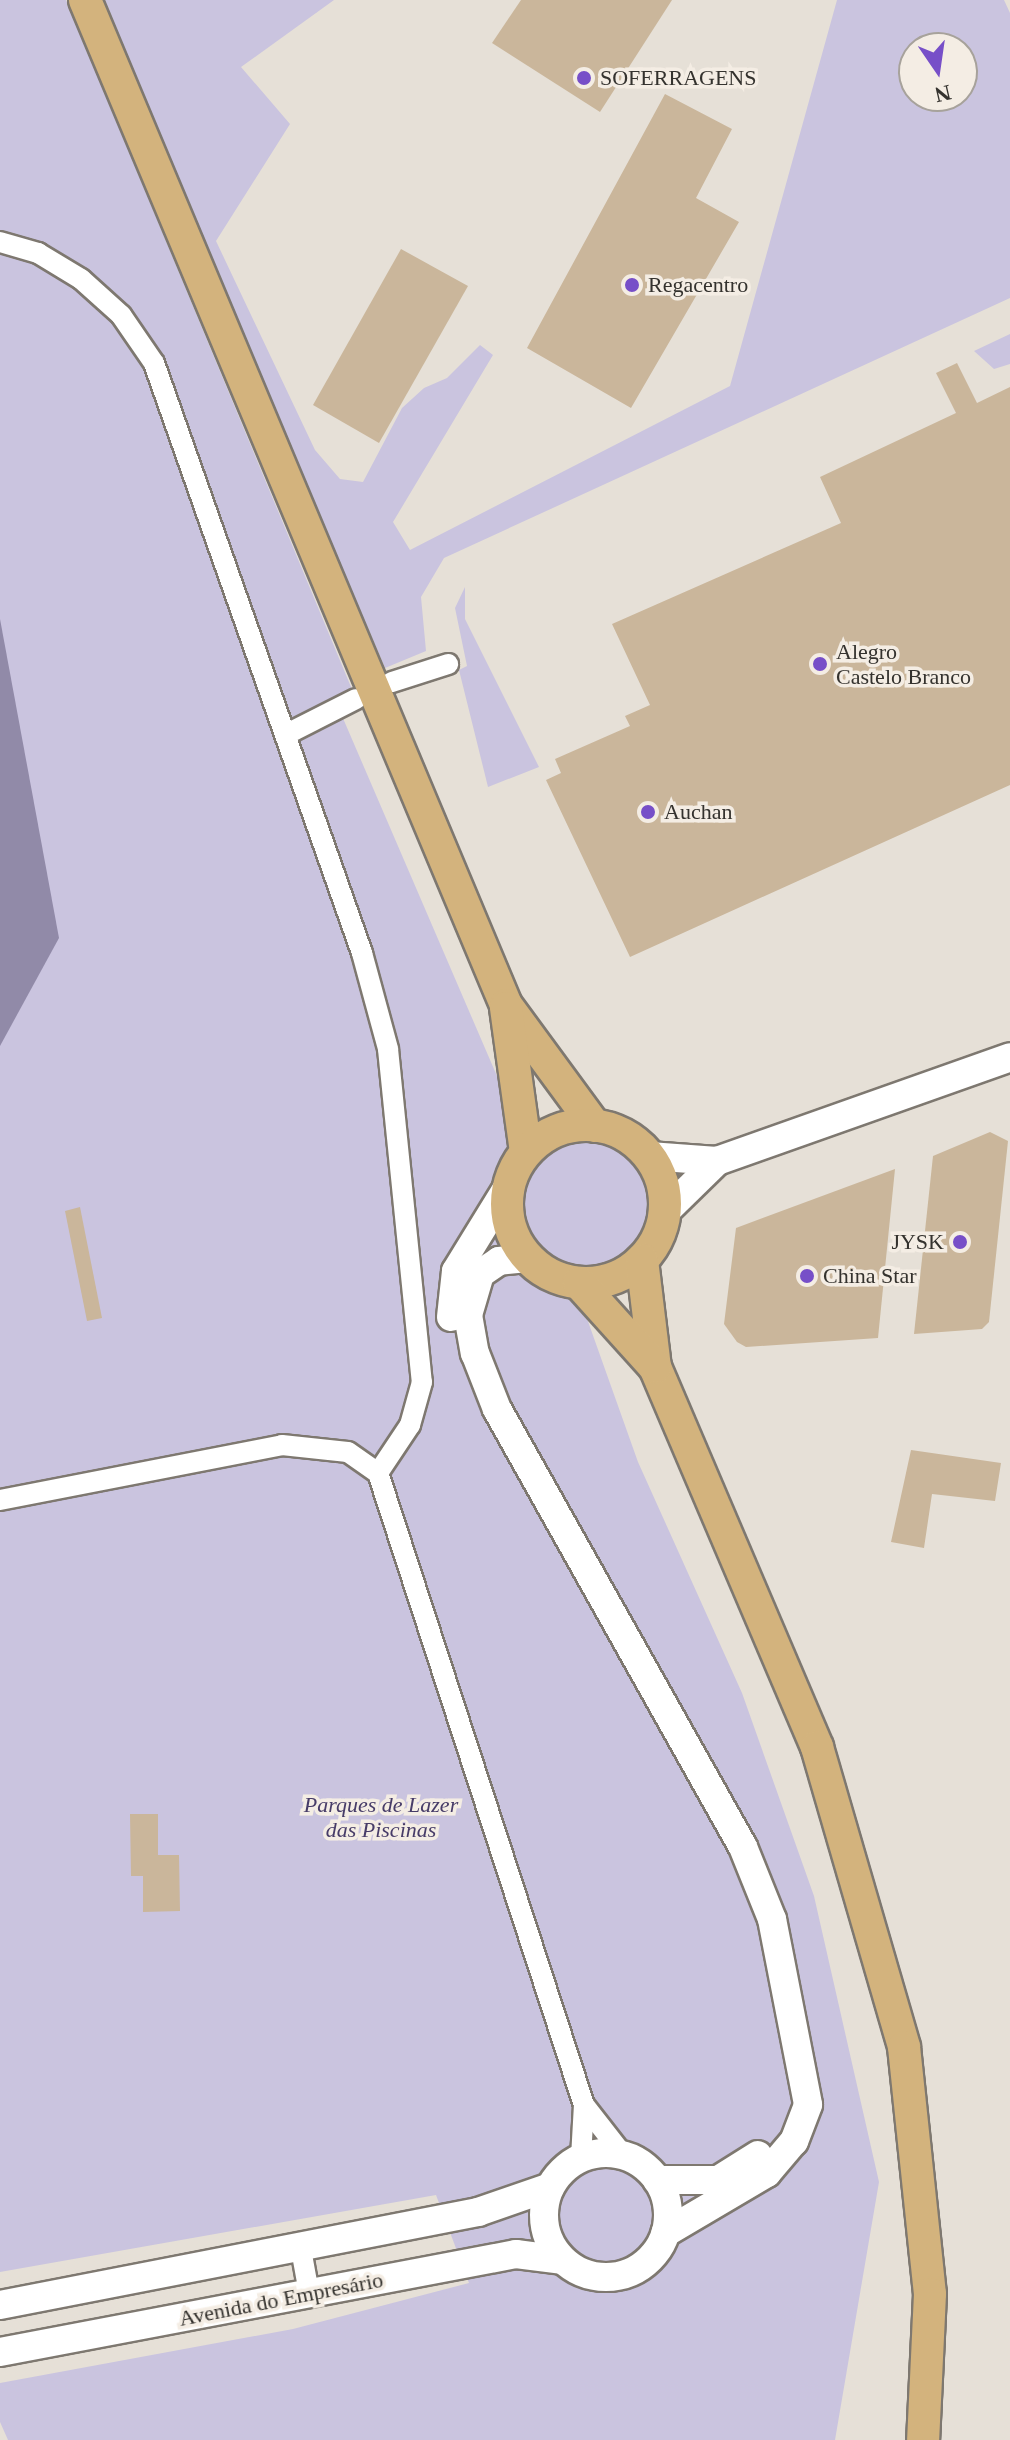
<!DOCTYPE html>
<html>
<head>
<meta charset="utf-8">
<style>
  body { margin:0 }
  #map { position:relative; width:1010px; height:2440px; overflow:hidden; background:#e6e0d7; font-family:"Times New Roman",serif }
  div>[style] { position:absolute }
  .green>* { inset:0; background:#cac4df }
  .water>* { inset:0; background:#918aa8 }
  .building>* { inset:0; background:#cab69b }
  .roads { filter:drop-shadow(2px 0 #7e7870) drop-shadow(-2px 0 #7e7870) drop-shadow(0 2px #7e7870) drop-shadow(0 -2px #7e7870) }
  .street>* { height:20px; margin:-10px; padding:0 10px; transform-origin:10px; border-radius:10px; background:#fff }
  .secondary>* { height:28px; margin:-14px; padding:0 14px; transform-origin:14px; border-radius:14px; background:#fff }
  .secondary>.ring { margin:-14px; padding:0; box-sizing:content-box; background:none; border:28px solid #fff; border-radius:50% }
  .primary>* { height:32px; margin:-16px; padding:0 16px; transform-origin:16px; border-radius:16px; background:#d3b37d }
  .primary>.ring { margin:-16px; padding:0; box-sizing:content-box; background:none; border:32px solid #d3b37d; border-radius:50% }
  .dots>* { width:22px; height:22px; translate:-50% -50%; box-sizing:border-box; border:4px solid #f4ede4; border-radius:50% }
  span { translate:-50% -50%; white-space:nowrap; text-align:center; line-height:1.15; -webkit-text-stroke:7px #f4ede4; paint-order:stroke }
  .poi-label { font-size:22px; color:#34322e }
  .left { translate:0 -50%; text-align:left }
  .right { translate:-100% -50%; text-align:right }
  .park-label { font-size:22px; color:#473c68; font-style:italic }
  .street-label { font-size:22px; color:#34322e }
  .north { position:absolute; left:898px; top:32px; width:80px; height:80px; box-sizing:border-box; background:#f4ede4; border:2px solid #a7a29b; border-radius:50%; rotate:167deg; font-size:22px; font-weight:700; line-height:32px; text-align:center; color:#34322e }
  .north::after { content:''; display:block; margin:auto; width:28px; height:36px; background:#774fc8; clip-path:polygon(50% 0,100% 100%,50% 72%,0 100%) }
</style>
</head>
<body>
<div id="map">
  <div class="green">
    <div style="clip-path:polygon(0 0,66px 0,356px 699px,339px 709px,534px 1162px,571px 1139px,594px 1138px,614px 1144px,644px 1173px,650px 1214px,631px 1251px,593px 1269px,569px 1268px,638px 1462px,742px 1693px,814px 1896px,879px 2182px,835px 2440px,8px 2440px,0 2422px,0 2383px,293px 2329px,469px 2283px,436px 2195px,0 2272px)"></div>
    <div style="clip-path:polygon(evenodd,98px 0,334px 0,241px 67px,290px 124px,216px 241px,315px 450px,340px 479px,363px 482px,402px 408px,424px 388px,447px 378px,480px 345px,493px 355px,393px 522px,410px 550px,730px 386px,837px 0,1004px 0,1010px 13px,1010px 298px,444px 558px,421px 597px,426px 651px,385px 668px,98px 0,914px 48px,962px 48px,962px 96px,914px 96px,914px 48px)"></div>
    <div style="clip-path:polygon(1010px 334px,1010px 364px,994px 369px,974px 351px)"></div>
    <div style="clip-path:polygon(465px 587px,465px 619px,539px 767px,488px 787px,459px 670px,467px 666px,455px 608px)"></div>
  </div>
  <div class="water">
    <div style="clip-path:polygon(0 619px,59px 938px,0 1046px)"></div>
  </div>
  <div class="building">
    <div style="clip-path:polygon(521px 0,672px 0,600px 112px,492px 43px)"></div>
    <div style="clip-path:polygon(665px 94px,732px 129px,696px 198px,739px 222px,631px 408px,527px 348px)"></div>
    <div style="clip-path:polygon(401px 249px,468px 286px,379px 443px,313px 405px)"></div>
    <div style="clip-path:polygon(957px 363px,977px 403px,1010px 387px,1010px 785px,630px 957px,546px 780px,561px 773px,555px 759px,630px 726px,625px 716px,650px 705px,612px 624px,841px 523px,820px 477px,956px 413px,936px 373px)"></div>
    <div style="clip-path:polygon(990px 1132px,1008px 1141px,989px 1322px,982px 1329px,914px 1334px,933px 1156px)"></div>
    <div style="clip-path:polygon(895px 1169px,878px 1338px,746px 1347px,737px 1342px,724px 1324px,736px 1228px)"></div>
    <div style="clip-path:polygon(80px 1207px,102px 1318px,87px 1321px,65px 1211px)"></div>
    <div style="clip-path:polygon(911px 1450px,1001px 1463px,995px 1501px,932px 1494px,924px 1548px,891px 1542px)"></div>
    <div style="clip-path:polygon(130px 1814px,158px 1814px,158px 1855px,179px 1855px,180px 1911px,143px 1912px,143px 1876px,131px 1876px)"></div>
  </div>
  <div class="roads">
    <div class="street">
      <div style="left:0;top:242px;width:40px;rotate:16deg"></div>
      <div style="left:38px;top:253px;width:50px;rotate:31.2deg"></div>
      <div style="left:81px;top:279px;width:54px;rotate:42deg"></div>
      <div style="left:121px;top:315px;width:58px;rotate:55.5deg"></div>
      <div style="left:154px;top:363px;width:626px;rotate:70.58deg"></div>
      <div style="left:362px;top:953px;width:99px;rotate:74.8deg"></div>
      <div style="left:388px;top:1049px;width:335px;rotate:84.2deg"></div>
      <div style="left:422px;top:1382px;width:45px;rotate:105.6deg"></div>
      <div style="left:410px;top:1425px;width:58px;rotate:123.7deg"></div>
      <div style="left:378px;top:1473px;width:665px;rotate:71.95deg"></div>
      <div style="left:584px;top:2105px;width:63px;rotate:52deg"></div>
      <div style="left:392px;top:682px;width:59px;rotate:-17.8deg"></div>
      <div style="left:287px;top:734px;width:77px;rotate:-26.9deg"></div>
      <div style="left:0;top:1500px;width:287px;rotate:-11deg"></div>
      <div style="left:282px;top:1445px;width:66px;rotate:6.1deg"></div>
      <div style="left:348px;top:1452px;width:37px;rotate:35deg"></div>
      <div style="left:581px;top:2158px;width:53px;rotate:-86.8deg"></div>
      <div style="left:301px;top:2249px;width:45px;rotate:79.7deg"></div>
    </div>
    <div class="secondary">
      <div style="left:649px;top:1156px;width:68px;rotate:4.2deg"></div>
      <div style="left:717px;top:1161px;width:311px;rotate:-19.5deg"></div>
      <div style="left:665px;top:1212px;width:73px;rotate:-44.4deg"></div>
      <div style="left:527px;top:1258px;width:28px;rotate:174deg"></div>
      <div style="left:499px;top:1261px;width:23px;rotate:146deg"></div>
      <div style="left:480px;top:1274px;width:43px;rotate:106.3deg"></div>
      <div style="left:468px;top:1315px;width:39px;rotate:80deg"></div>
      <div style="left:475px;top:1353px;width:60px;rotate:68.6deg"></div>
      <div style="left:497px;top:1409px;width:502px;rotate:60.68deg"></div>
      <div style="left:743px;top:1847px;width:78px;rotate:68.1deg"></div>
      <div style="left:772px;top:1919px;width:189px;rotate:79deg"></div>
      <div style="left:808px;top:2105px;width:39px;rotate:111deg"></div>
      <div style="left:794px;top:2141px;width:42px;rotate:130.2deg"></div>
      <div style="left:767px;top:2173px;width:118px;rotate:149.5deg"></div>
      <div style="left:451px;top:1317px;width:46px;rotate:-83.8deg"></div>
      <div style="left:456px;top:1271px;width:101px;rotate:-58.4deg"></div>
      <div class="ring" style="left:544px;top:2153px;width:96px;height:96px"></div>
      <div style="left:657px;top:2180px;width:61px"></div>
      <div style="left:718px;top:2180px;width:47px;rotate:-32deg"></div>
      <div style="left:0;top:2305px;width:487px;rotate:-11deg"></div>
      <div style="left:478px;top:2212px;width:76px;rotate:-19.1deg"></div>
      <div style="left:0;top:2352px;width:525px;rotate:-10.75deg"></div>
      <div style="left:516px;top:2254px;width:46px;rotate:7.4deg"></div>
    </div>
    <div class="primary">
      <div style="left:85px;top:0;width:1090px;rotate:67.27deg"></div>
      <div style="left:506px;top:1005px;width:150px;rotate:53.7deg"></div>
      <div style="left:506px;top:1008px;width:145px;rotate:82.1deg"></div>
      <div class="ring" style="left:507px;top:1125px;width:126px;height:126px"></div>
      <div style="left:642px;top:1260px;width:108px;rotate:83.1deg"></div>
      <div style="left:655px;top:1367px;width:413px;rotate:66.9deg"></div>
      <div style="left:817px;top:1747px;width:312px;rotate:73.8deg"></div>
      <div style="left:904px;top:2047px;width:248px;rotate:84deg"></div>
      <div style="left:930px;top:2294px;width:146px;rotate:92.7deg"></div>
      <div style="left:579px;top:1283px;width:113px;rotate:47.9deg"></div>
    </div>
  </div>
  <div class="dots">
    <div style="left:584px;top:78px;background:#774fc8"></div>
    <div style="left:632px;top:285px;background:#774fc8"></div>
    <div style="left:820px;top:664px;background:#774fc8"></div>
    <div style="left:648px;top:812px;background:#774fc8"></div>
    <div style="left:960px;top:1242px;background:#774fc8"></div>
    <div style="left:807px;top:1276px;background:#774fc8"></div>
  </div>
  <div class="poi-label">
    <span class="left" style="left:600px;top:78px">SOFERRAGENS</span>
    <span class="left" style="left:648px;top:285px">Regacentro</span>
    <span class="left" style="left:836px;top:664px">Alegro<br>Castelo Branco</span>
    <span class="left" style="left:664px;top:812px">Auchan</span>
    <span class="right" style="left:944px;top:1242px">JYSK</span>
    <span class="left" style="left:823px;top:1276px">China Star</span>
  </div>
  <div class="park-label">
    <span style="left:381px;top:1817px">Parques de Lazer<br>das Piscinas</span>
  </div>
  <div class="street-label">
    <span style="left:281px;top:2299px;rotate:-11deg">Avenida do Empresário</span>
  </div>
  <div class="north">N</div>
</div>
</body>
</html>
